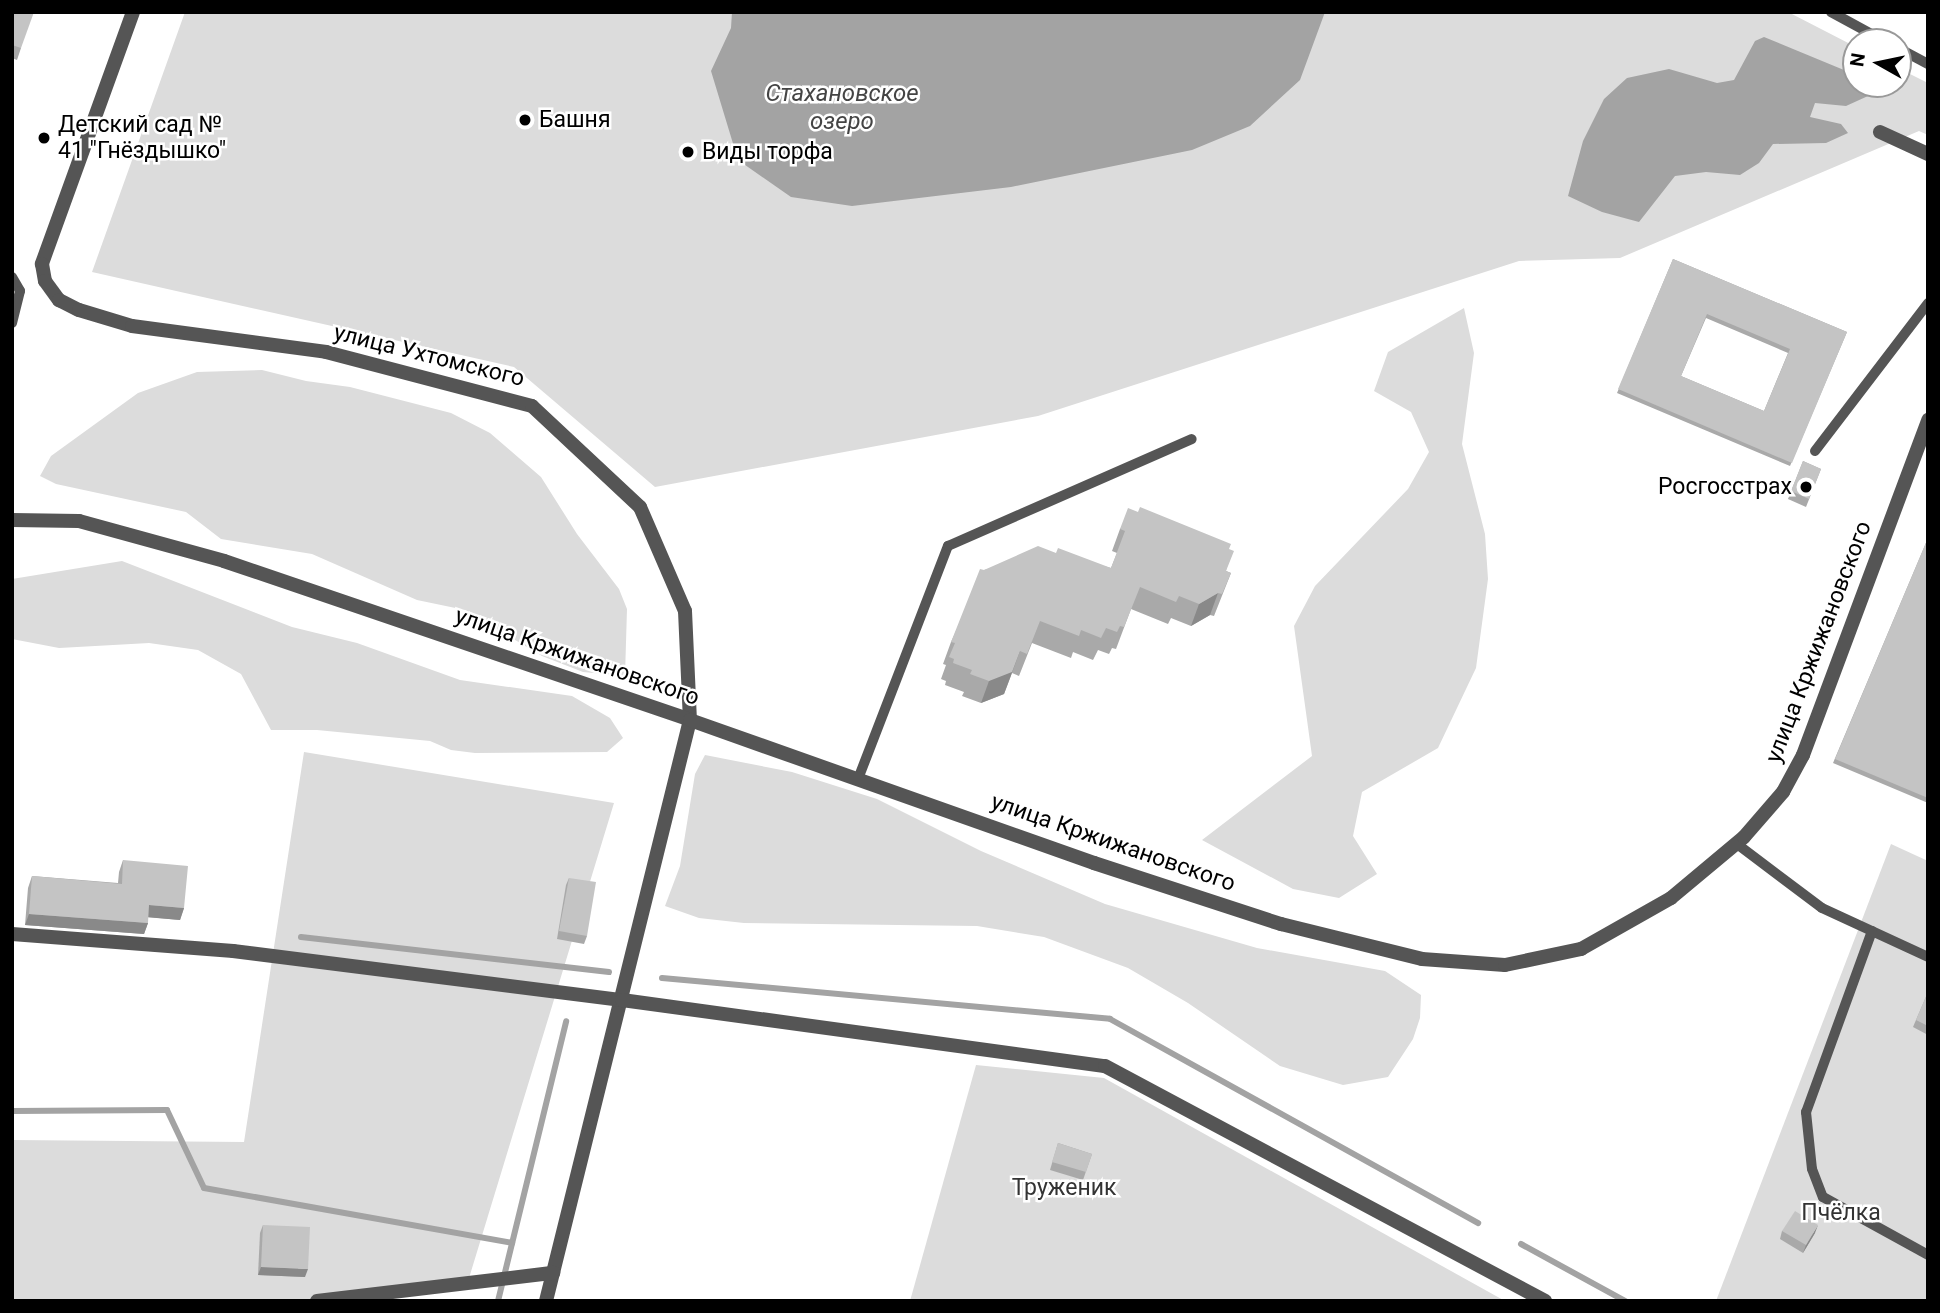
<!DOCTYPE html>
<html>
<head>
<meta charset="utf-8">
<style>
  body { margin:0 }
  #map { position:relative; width:1940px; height:1313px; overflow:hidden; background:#fff; font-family:Roboto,sans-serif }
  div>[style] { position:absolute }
  .green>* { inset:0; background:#dcdcdc }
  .water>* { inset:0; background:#a3a3a3 }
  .stream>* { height:6px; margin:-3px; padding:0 3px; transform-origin:3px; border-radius:3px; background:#a3a3a3 }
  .service>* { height:10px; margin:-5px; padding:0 5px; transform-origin:5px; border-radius:5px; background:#555 }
  .minor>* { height:14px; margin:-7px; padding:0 7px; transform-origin:7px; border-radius:7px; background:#555 }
  .wall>* { inset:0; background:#a9a9a9 }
  .shaded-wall>* { inset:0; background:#898989 }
  .building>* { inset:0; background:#c4c4c4 }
  .dots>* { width:19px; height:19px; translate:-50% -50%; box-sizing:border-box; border:4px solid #fff; border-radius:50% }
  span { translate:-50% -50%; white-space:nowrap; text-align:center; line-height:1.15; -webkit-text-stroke:5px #fff; paint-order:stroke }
  .poi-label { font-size:23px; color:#000 }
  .left { translate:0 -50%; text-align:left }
  .right { translate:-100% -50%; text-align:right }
  .street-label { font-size:23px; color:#000 }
  .park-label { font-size:23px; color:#333 }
  .water-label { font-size:24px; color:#444; font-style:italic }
  .frame { position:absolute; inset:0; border:14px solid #000; pointer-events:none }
  .north { position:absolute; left:1842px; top:28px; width:70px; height:70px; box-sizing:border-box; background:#fff; border:2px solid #999; border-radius:50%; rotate:279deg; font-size:19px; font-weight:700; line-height:28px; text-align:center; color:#000 }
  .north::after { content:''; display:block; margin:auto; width:24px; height:32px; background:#000; clip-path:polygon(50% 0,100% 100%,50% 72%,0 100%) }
</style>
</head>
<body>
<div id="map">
  <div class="green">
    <div style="clip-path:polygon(185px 12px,1788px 12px,1856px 47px,1856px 84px,1898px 84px,1898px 68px,1928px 83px,1928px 135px,1919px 131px,1620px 258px,1519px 261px,1038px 416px,655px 487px,514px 367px,92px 272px)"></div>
    <div style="clip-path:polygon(1464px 308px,1474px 353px,1462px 444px,1485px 534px,1488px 579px,1476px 668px,1438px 748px,1362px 792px,1353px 836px,1377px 874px,1339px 898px,1293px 889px,1202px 840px,1312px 756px,1294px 626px,1315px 586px,1408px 489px,1429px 452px,1411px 412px,1374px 391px,1388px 352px)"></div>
    <div style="clip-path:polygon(262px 370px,306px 381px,350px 387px,451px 413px,490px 433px,541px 477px,577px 534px,619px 589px,627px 609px,625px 676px,583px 672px,542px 656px,465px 610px,417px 600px,312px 554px,221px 539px,186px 512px,56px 484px,40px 476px,51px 456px,138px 393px,197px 372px)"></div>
    <div style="clip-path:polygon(122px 561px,292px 627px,357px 643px,460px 680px,572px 696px,610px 718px,623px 738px,607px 752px,475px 753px,451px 750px,430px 741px,317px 730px,271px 730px,241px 674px,198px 650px,149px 643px,59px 648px,12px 639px,12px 579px)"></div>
    <div style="clip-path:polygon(304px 752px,614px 803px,466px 1288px,371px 1301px,12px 1301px,12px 1140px,244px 1142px)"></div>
    <div style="clip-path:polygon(705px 755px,792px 772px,877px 799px,981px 851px,1105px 904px,1257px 948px,1385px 971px,1421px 995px,1420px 1018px,1413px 1039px,1388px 1077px,1343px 1085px,1280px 1066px,1188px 1003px,1128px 968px,1044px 937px,977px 926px,744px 923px,699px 918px,665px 906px,680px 866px,695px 774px)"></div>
    <div style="clip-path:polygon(1891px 844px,1928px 861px,1928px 1301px,1716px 1301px)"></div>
    <div style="clip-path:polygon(976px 1065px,1104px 1078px,1505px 1301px,910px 1301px)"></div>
  </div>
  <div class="water">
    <div style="clip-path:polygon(732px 12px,1325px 12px,1300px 80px,1250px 126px,1192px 150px,1011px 187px,852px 206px,791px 197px,738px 160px,711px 71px,731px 28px)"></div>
    <div style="clip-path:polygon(1764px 37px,1856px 75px,1856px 84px,1868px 84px,1868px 96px,1846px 106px,1815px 103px,1810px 117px,1841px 124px,1848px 133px,1826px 143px,1773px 144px,1759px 163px,1740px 175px,1706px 172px,1675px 176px,1639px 222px,1602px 212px,1568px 196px,1583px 141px,1604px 99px,1627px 78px,1669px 69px,1717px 83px,1734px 80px,1755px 41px)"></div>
  </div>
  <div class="stream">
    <div style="left:301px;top:937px;width:310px;rotate:6.5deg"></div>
    <div style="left:662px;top:978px;width:450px;rotate:5.2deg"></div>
    <div style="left:1110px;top:1019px;width:421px;rotate:29deg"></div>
    <div style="left:12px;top:1111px;width:155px;rotate:-0.4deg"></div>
    <div style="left:167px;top:1110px;width:86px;rotate:64.6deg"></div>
    <div style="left:204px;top:1188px;width:313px;rotate:10.1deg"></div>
    <div style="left:1521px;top:1244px;width:119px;rotate:28.7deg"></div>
    <div style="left:498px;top:1301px;width:288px;rotate:-76.3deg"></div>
  </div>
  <div class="service">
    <div style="left:1831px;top:12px;width:63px;rotate:28.6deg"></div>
    <div style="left:1898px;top:48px;width:34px;rotate:28deg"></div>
    <div style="left:12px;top:277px;width:16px;rotate:60deg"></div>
    <div style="left:20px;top:291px;width:33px;rotate:104deg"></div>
    <div style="left:1815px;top:451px;width:186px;rotate:-52.6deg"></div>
    <div style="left:858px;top:779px;width:250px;rotate:-68.9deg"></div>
    <div style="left:948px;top:546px;width:266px;rotate:-23.7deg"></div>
    <div style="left:1737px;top:844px;width:106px;rotate:37deg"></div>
    <div style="left:1822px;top:908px;width:117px;rotate:24.8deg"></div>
    <div style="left:1872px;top:931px;width:193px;rotate:110deg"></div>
    <div style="left:1806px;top:1112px;width:57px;rotate:84deg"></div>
    <div style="left:1812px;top:1169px;width:30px;rotate:69deg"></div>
    <div style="left:1823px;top:1197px;width:120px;rotate:28.9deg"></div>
  </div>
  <div class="minor">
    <div style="left:133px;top:12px;width:268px;rotate:109.9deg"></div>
    <div style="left:42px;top:264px;width:17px;rotate:80deg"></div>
    <div style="left:45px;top:281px;width:24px;rotate:54deg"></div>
    <div style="left:59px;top:300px;width:22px;rotate:27deg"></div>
    <div style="left:79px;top:310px;width:55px;rotate:16.8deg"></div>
    <div style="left:132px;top:326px;width:196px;rotate:7.6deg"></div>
    <div style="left:326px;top:352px;width:213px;rotate:14.7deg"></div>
    <div style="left:532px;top:406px;width:148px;rotate:43.1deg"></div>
    <div style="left:640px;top:507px;width:113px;rotate:66.6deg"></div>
    <div style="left:685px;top:611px;width:109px;rotate:87.4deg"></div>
    <div style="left:690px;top:720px;width:599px;rotate:103.92deg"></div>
    <div style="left:1880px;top:132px;width:53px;rotate:24.6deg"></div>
    <div style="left:12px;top:520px;width:67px;rotate:0.9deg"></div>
    <div style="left:79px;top:521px;width:150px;rotate:15.4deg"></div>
    <div style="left:224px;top:561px;width:492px;rotate:18.8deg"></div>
    <div style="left:690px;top:720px;width:429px;rotate:19.5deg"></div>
    <div style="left:1094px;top:863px;width:197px;rotate:18.1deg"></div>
    <div style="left:1281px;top:924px;width:145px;rotate:13.9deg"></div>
    <div style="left:1422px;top:959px;width:83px;rotate:4.1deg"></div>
    <div style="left:1505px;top:965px;width:78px;rotate:-11.9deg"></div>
    <div style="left:1581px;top:949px;width:103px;rotate:-29.5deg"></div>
    <div style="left:1671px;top:898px;width:95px;rotate:-39.9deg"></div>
    <div style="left:1744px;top:837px;width:60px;rotate:-49.1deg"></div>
    <div style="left:1783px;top:792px;width:42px;rotate:-61.6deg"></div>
    <div style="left:1803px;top:755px;width:358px;rotate:-69.5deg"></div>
    <div style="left:12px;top:934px;width:222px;rotate:4.4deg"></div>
    <div style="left:233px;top:951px;width:392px;rotate:7.2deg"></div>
    <div style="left:622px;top:1000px;width:487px;rotate:7.8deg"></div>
    <div style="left:1105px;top:1066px;width:499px;rotate:28.1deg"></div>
    <div style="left:317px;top:1301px;width:238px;rotate:-6.8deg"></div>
  </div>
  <div class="wall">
    <div style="clip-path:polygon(12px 12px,21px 48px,17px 60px,12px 58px)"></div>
    <div style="clip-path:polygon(evenodd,1673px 259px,1847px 332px,1790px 466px,1617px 393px,1673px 259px,1706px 318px,1788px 353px,1764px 411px,1681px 376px,1706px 318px)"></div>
    <div style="clip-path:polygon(1803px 461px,1821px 469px,1806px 507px,1788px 499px)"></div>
    <div style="clip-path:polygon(1138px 512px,1229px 549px,1226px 571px,1231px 573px,1214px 616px,1210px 615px,1191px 626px,1171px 618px,1168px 624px,1131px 609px,1116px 649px,1112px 648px,1109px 654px,1098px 650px,1093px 660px,1073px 652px,1071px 658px,1032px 643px,1019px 676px,1012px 673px,1004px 694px,981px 703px,962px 696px,964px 692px,945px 685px,946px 681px,941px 679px,946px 665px,943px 664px,951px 642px,984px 570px,1056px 553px,1111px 568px,1117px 553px,1112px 551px,1120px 529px)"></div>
    <div style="clip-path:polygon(1928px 538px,1928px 803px,1833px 763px)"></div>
    <div style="clip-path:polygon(123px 860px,184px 908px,180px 920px,148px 917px,148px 923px,144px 934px,25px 925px,28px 888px,32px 876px,118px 883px,119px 872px)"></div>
    <div style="clip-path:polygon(569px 878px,587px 936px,584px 944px,557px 939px,566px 885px)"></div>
    <div style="clip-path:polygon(1928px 992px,1928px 1035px,1913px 1027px)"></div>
    <div style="clip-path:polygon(1058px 1143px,1092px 1154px,1083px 1180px,1050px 1170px)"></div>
    <div style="clip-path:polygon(263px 1225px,305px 1277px,258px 1275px,260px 1233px)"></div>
    <div style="clip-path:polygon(1782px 1231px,1815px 1233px,1803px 1253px,1780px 1239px)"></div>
  </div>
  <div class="shaded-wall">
    <div style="clip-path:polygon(1218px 593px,1210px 615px,1191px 626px,1199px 604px)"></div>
    <div style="clip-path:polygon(1020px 651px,1004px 694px,981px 703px,989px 681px)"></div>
    <div style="clip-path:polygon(149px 905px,184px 908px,180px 920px,145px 917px)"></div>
    <div style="clip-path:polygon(29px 914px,148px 923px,144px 934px,25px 925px)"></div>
    <div style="clip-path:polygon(1818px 1225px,1815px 1233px,1803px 1253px,1806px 1245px)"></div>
    <div style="clip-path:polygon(261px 1267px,308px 1269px,305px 1277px,258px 1275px)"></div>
  </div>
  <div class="building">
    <div style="clip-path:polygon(12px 12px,34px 12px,21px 48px,12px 45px)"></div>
    <div style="clip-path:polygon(evenodd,1673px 259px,1847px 332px,1792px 463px,1618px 389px,1673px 259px,1707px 314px,1790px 349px,1764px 411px,1681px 376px,1707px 314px)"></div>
    <div style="clip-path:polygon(1803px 461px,1821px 469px,1809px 499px,1791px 491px)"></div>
    <div style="clip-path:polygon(1140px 507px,1231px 544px,1229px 549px,1234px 551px,1226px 571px,1231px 573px,1222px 594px,1218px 593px,1199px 604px,1179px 596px,1176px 602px,1140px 587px,1124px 627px,1120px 626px,1117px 632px,1106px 628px,1101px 638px,1081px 630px,1079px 636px,1040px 621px,1027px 654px,1020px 651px,1012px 672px,989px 681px,970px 674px,972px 670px,953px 663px,954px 659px,949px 657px,955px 643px,951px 642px,980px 569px,984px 570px,1038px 546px,1056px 553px,1058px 548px,1111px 568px,1125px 531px,1120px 529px,1128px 508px,1138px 512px)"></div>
    <div style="clip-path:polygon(1928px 538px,1928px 798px,1835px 759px)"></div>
    <div style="clip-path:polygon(123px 860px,188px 866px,184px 908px,149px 905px,148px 923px,29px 914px,32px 876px,122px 884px)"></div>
    <div style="clip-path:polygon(569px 878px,596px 882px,587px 936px,559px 931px)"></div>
    <div style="clip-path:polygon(1928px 992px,1928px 1026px,1916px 1020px)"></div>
    <div style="clip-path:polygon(1058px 1143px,1092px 1154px,1086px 1172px,1052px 1162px)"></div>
    <div style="clip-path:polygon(1795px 1211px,1818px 1225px,1806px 1245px,1782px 1231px)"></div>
    <div style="clip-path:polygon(263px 1225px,310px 1227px,308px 1269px,261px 1267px)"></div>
  </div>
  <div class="dots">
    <div style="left:525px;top:120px;background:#000"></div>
    <div style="left:44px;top:138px;background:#000"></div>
    <div style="left:688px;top:152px;background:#000"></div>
    <div style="left:1806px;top:487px;background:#000"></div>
  </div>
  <div class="poi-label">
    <span class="left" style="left:539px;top:120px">Башня</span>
    <span class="left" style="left:58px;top:138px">Детский сад №<br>41 "Гнёздышко"</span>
    <span class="left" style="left:702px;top:152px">Виды торфа</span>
    <span class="right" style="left:1792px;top:487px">Росгосстрах</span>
  </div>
  <div class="street-label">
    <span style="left:429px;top:356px;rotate:14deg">улица Ухтомского</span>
    <span style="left:1819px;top:642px;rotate:-69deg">улица Кржижановского</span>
    <span style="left:577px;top:657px;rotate:19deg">улица Кржижановского</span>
    <span style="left:1113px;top:843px;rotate:19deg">улица Кржижановского</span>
  </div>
  <div class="park-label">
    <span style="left:1064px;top:1188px">Труженик</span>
    <span style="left:1841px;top:1213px">Пчёлка</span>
  </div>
  <div class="water-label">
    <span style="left:842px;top:108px">Стахановское<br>озеро</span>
  </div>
  <div class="frame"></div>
  <div class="north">N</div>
</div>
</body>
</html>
